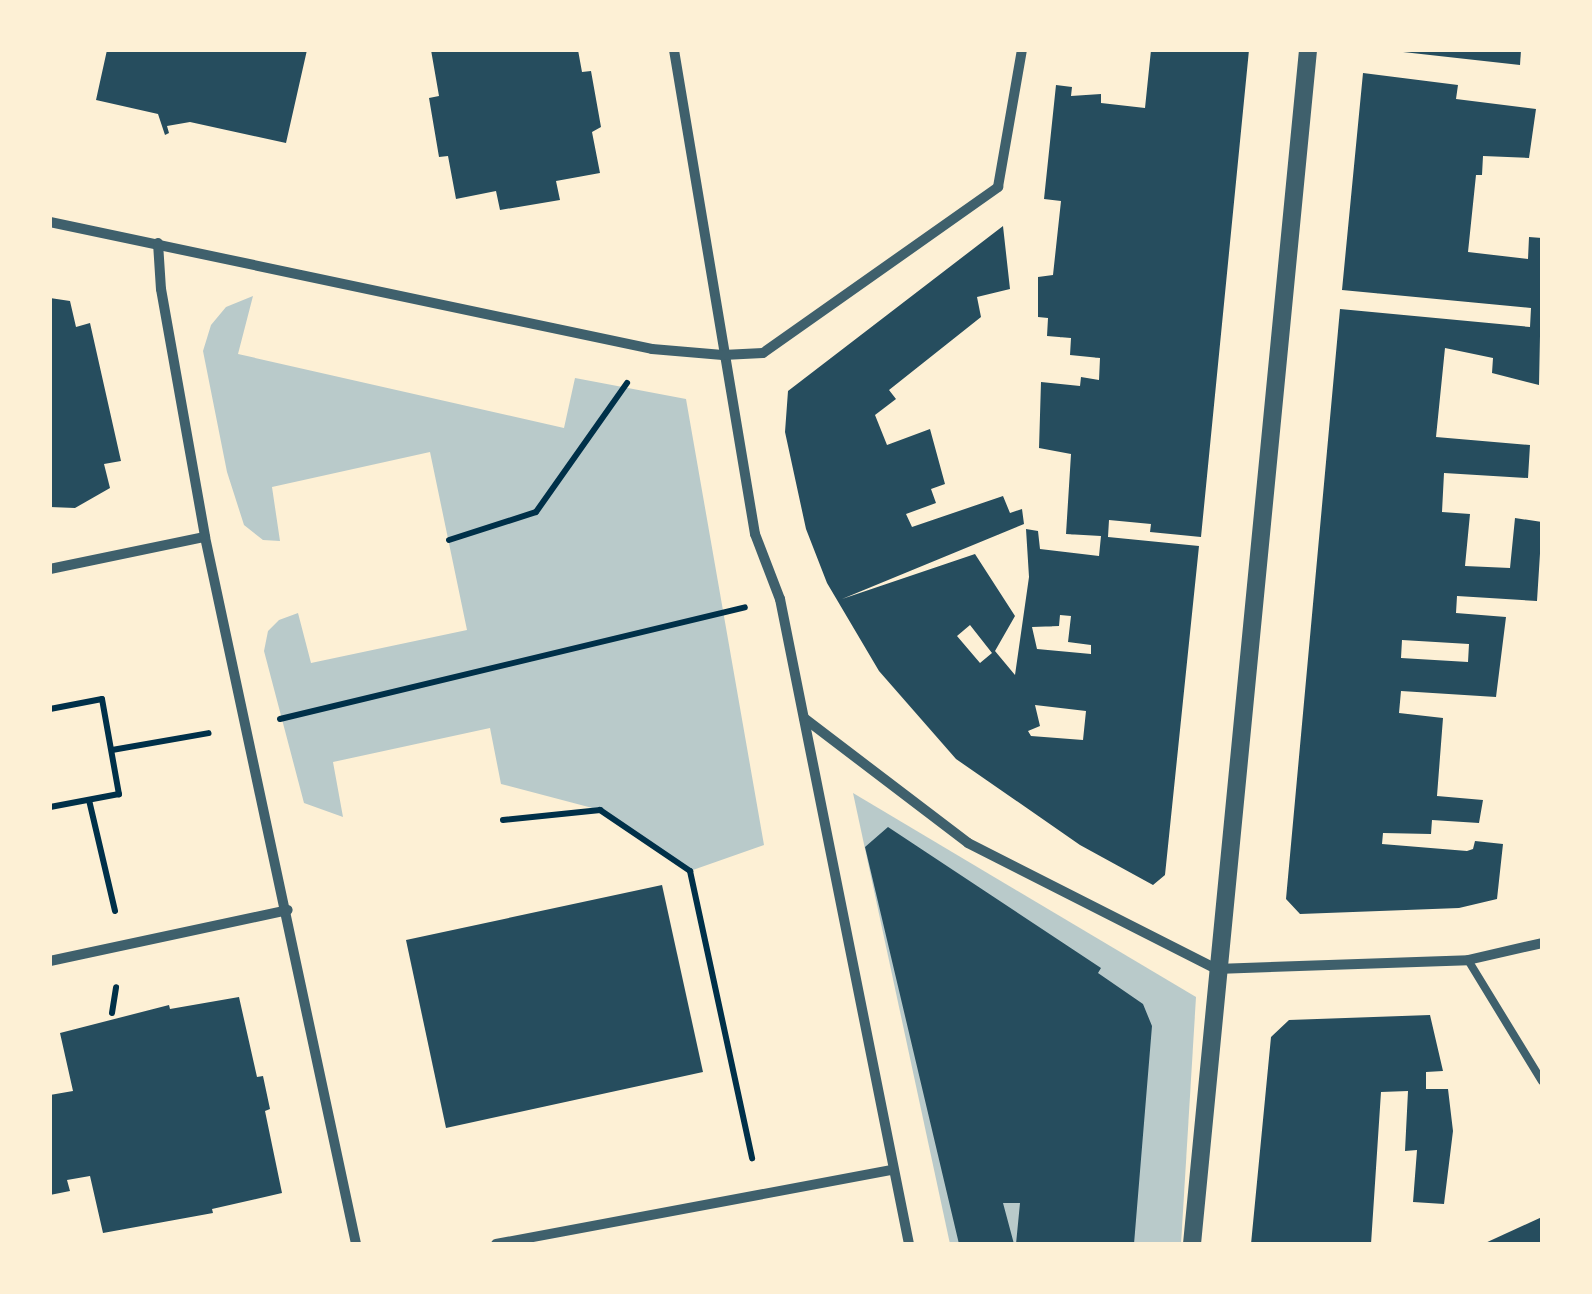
<!DOCTYPE html>
<html>
<head>
<meta charset="utf-8">
<style>
  body { margin:0 }
  #map { position:relative; width:1592px; height:1294px; overflow:hidden; background:#fdf0d5; font-family:Ubuntu,sans-serif }
  div>[style] { position:absolute }
  .green>* { inset:0; background:#b9caca }
  .building>* { inset:0; background:#264d5e }
  .path>* { height:6px; margin:-3px; padding:0 3px; transform-origin:3px; border-radius:3px; background:#003049 }
  .service>* { height:8px; margin:-4px; padding:0 4px; transform-origin:4px; border-radius:4px; background:#3f606c }
  .minor>* { height:10px; margin:-5px; padding:0 5px; transform-origin:5px; border-radius:5px; background:#3f606c }
  .tertiary>* { height:18px; margin:-9px; padding:0 9px; transform-origin:9px; border-radius:9px; background:#3f606c }
  span { translate:-50% -50%; white-space:nowrap; text-align:center; line-height:1.15; -webkit-text-stroke:10px #fdf0d5; paint-order:stroke }
  .frame { position:absolute; inset:0; border:52px solid #fdf0d5; pointer-events:none }
</style>
</head>
<body>
<div id="map">
  <div class="green">
    <div style="clip-path:polygon(253px 296px,238px 354px,564px 428px,575px 378px,686px 399px,764px 845px,690px 871px,600px 810px,501px 784px,490px 728px,333px 762px,343px 817px,304px 803px,264px 651px,268px 631px,279px 620px,298px 613px,311px 663px,467px 630px,430px 452px,272px 487px,280px 541px,263px 540px,244px 525px,227px 472px,203px 351px,211px 325px,226px 307px)"></div>
    <div style="clip-path:polygon(853px 793px,1196px 997px,1181px 1244px,950px 1244px)"></div>
  </div>
  <div class="building">
    <div style="clip-path:polygon(107px 50px,307px 50px,286px 143px,190px 122px,167px 126px,169px 133px,165px 135px,158px 114px,96px 100px)"></div>
    <div style="clip-path:polygon(431px 50px,578px 50px,582px 72px,591px 71px,601px 127px,592px 132px,600px 173px,556px 181px,560px 200px,500px 210px,496px 191px,456px 199px,448px 156px,439px 157px,429px 98px,439px 96px)"></div>
    <div style="clip-path:polygon(evenodd,1151px 50px,1249px 50px,1201px 537px,1150px 532px,1151px 524px,1109px 520px,1108px 537px,1199px 546px,1165px 875px,1153px 885px,1080px 845px,956px 759px,879px 671px,827px 583px,806px 529px,785px 432px,788px 391px,1003px 226px,1010px 289px,977px 297px,981px 317px,889px 390px,896px 399px,875px 415px,887px 445px,930px 429px,945px 484px,931px 489px,936px 503px,906px 514px,912px 527px,1003px 496px,1010px 513px,1022px 509px,1024px 524px,842px 599px,975px 554px,1015px 616px,995px 651px,1015px 675px,1029px 577px,1026px 529px,1038px 531px,1040px 549px,1099px 556px,1101px 536px,1066px 534px,1071px 454px,1039px 448px,1041px 382px,1080px 386px,1081px 377px,1099px 380px,1100px 358px,1070px 355px,1071px 338px,1047px 336px,1048px 318px,1038px 317px,1038px 277px,1053px 275px,1061px 201px,1044px 199px,1056px 85px,1072px 87px,1071px 96px,1101px 94px,1101px 103px,1145px 108px,1151px 50px,1060px 615px,1071px 616px,1068px 642px,1091px 645px,1091px 654px,1037px 649px,1032px 627px,1059px 626px,1060px 615px,1151px 50px,970px 625px,992px 653px,980px 663px,957px 636px,970px 625px,1151px 50px,1035px 705px,1086px 711px,1083px 740px,1031px 736px,1028px 731px,1040px 726px,1035px 705px)"></div>
    <div style="clip-path:polygon(1385px 50px,1521px 50px,1520px 65px)"></div>
    <div style="clip-path:polygon(evenodd,1363px 73px,1458px 85px,1456px 99px,1536px 109px,1529px 158px,1483px 156px,1482px 175px,1476px 175px,1468px 252px,1528px 259px,1529px 237px,1542px 238px,1539px 385px,1492px 373px,1493px 358px,1445px 348px,1436px 437px,1530px 445px,1528px 478px,1444px 473px,1442px 512px,1470px 514px,1465px 566px,1510px 568px,1515px 518px,1542px 522px,1537px 601px,1457px 596px,1456px 613px,1506px 617px,1496px 697px,1401px 691px,1399px 713px,1443px 718px,1437px 796px,1483px 800px,1479px 823px,1432px 820px,1431px 834px,1383px 833px,1382px 844px,1467px 851px,1473px 849px,1475px 841px,1503px 844px,1497px 899px,1459px 908px,1300px 914px,1286px 899px,1340px 309px,1530px 327px,1531px 308px,1342px 290px,1363px 73px,1402px 640px,1469px 644px,1468px 662px,1401px 658px,1402px 640px)"></div>
    <div style="clip-path:polygon(50px 298px,70px 301px,76px 327px,90px 323px,121px 461px,104px 464px,110px 488px,75px 508px,50px 507px)"></div>
    <div style="clip-path:polygon(888px 827px,1101px 968px,1098px 973px,1143px 1004px,1152px 1026px,1134px 1244px,1016px 1244px,1020px 1203px,1003px 1203px,1014px 1244px,959px 1244px,865px 847px)"></div>
    <div style="clip-path:polygon(662px 885px,703px 1072px,446px 1128px,406px 940px)"></div>
    <div style="clip-path:polygon(239px 997px,257px 1077px,263px 1076px,270px 1109px,265px 1111px,282px 1193px,212px 1209px,213px 1213px,103px 1233px,90px 1176px,67px 1180px,70px 1191px,50px 1195px,50px 1095px,73px 1091px,60px 1033px,169px 1005px,170px 1009px)"></div>
    <div style="clip-path:polygon(1430px 1015px,1443px 1071px,1426px 1072px,1426px 1089px,1448px 1089px,1453px 1131px,1444px 1204px,1413px 1202px,1417px 1150px,1405px 1151px,1408px 1091px,1381px 1092px,1371px 1244px,1251px 1244px,1271px 1037px,1289px 1020px)"></div>
    <div style="clip-path:polygon(1542px 1217px,1542px 1244px,1483px 1244px)"></div>
  </div>
  <div class="path">
    <div style="left:449px;top:540px;width:91px;rotate:-17.8deg"></div>
    <div style="left:536px;top:512px;width:158px;rotate:-54.8deg"></div>
    <div style="left:50px;top:709px;width:53px;rotate:-10.9deg"></div>
    <div style="left:102px;top:699px;width:97px;rotate:79.9deg"></div>
    <div style="left:119px;top:794px;width:70px;rotate:169.3deg"></div>
    <div style="left:280px;top:719px;width:478px;rotate:-13.5deg"></div>
    <div style="left:112px;top:750px;width:98px;rotate:-9.9deg"></div>
    <div style="left:89px;top:800px;width:114px;rotate:76.8deg"></div>
    <div style="left:503px;top:820px;width:98px;rotate:-5.9deg"></div>
    <div style="left:600px;top:810px;width:109px;rotate:34.1deg"></div>
    <div style="left:690px;top:871px;width:294px;rotate:77.8deg"></div>
    <div style="left:112px;top:1013px;width:26px;rotate:-81deg"></div>
  </div>
  <div class="service">
    <div style="left:1468px;top:960px;width:142px;rotate:58.6deg"></div>
  </div>
  <div class="minor">
    <div style="left:674px;top:50px;width:491px;rotate:80.5deg"></div>
    <div style="left:755px;top:534px;width:70px;rotate:69deg"></div>
    <div style="left:780px;top:599px;width:658px;rotate:78.69deg"></div>
    <div style="left:50px;top:222px;width:615px;rotate:11.91deg"></div>
    <div style="left:652px;top:349px;width:71px;rotate:4.8deg"></div>
    <div style="left:723px;top:355px;width:40px;rotate:-2.9deg"></div>
    <div style="left:763px;top:353px;width:288px;rotate:-35.2deg"></div>
    <div style="left:998px;top:187px;width:139px;rotate:-80.1deg"></div>
    <div style="left:158px;top:243px;width:46px;rotate:86.3deg"></div>
    <div style="left:161px;top:289px;width:252px;rotate:79.9deg"></div>
    <div style="left:50px;top:569px;width:158px;rotate:-11.7deg"></div>
    <div style="left:205px;top:537px;width:723px;rotate:77.94deg"></div>
    <div style="left:804px;top:718px;width:206px;rotate:37.3deg"></div>
    <div style="left:968px;top:843px;width:278px;rotate:26.9deg"></div>
    <div style="left:1216px;top:969px;width:252px;rotate:-2deg"></div>
    <div style="left:1468px;top:960px;width:76px;rotate:-12.9deg"></div>
    <div style="left:50px;top:961px;width:243px;rotate:-12.1deg"></div>
    <div style="left:496px;top:1244px;width:404px;rotate:-10.6deg"></div>
  </div>
  <div class="tertiary">
    <div style="left:1192px;top:1244px;width:1200px;rotate:-84.45deg"></div>
  </div>
  <div class="frame"></div>
</div>
</body>
</html>
